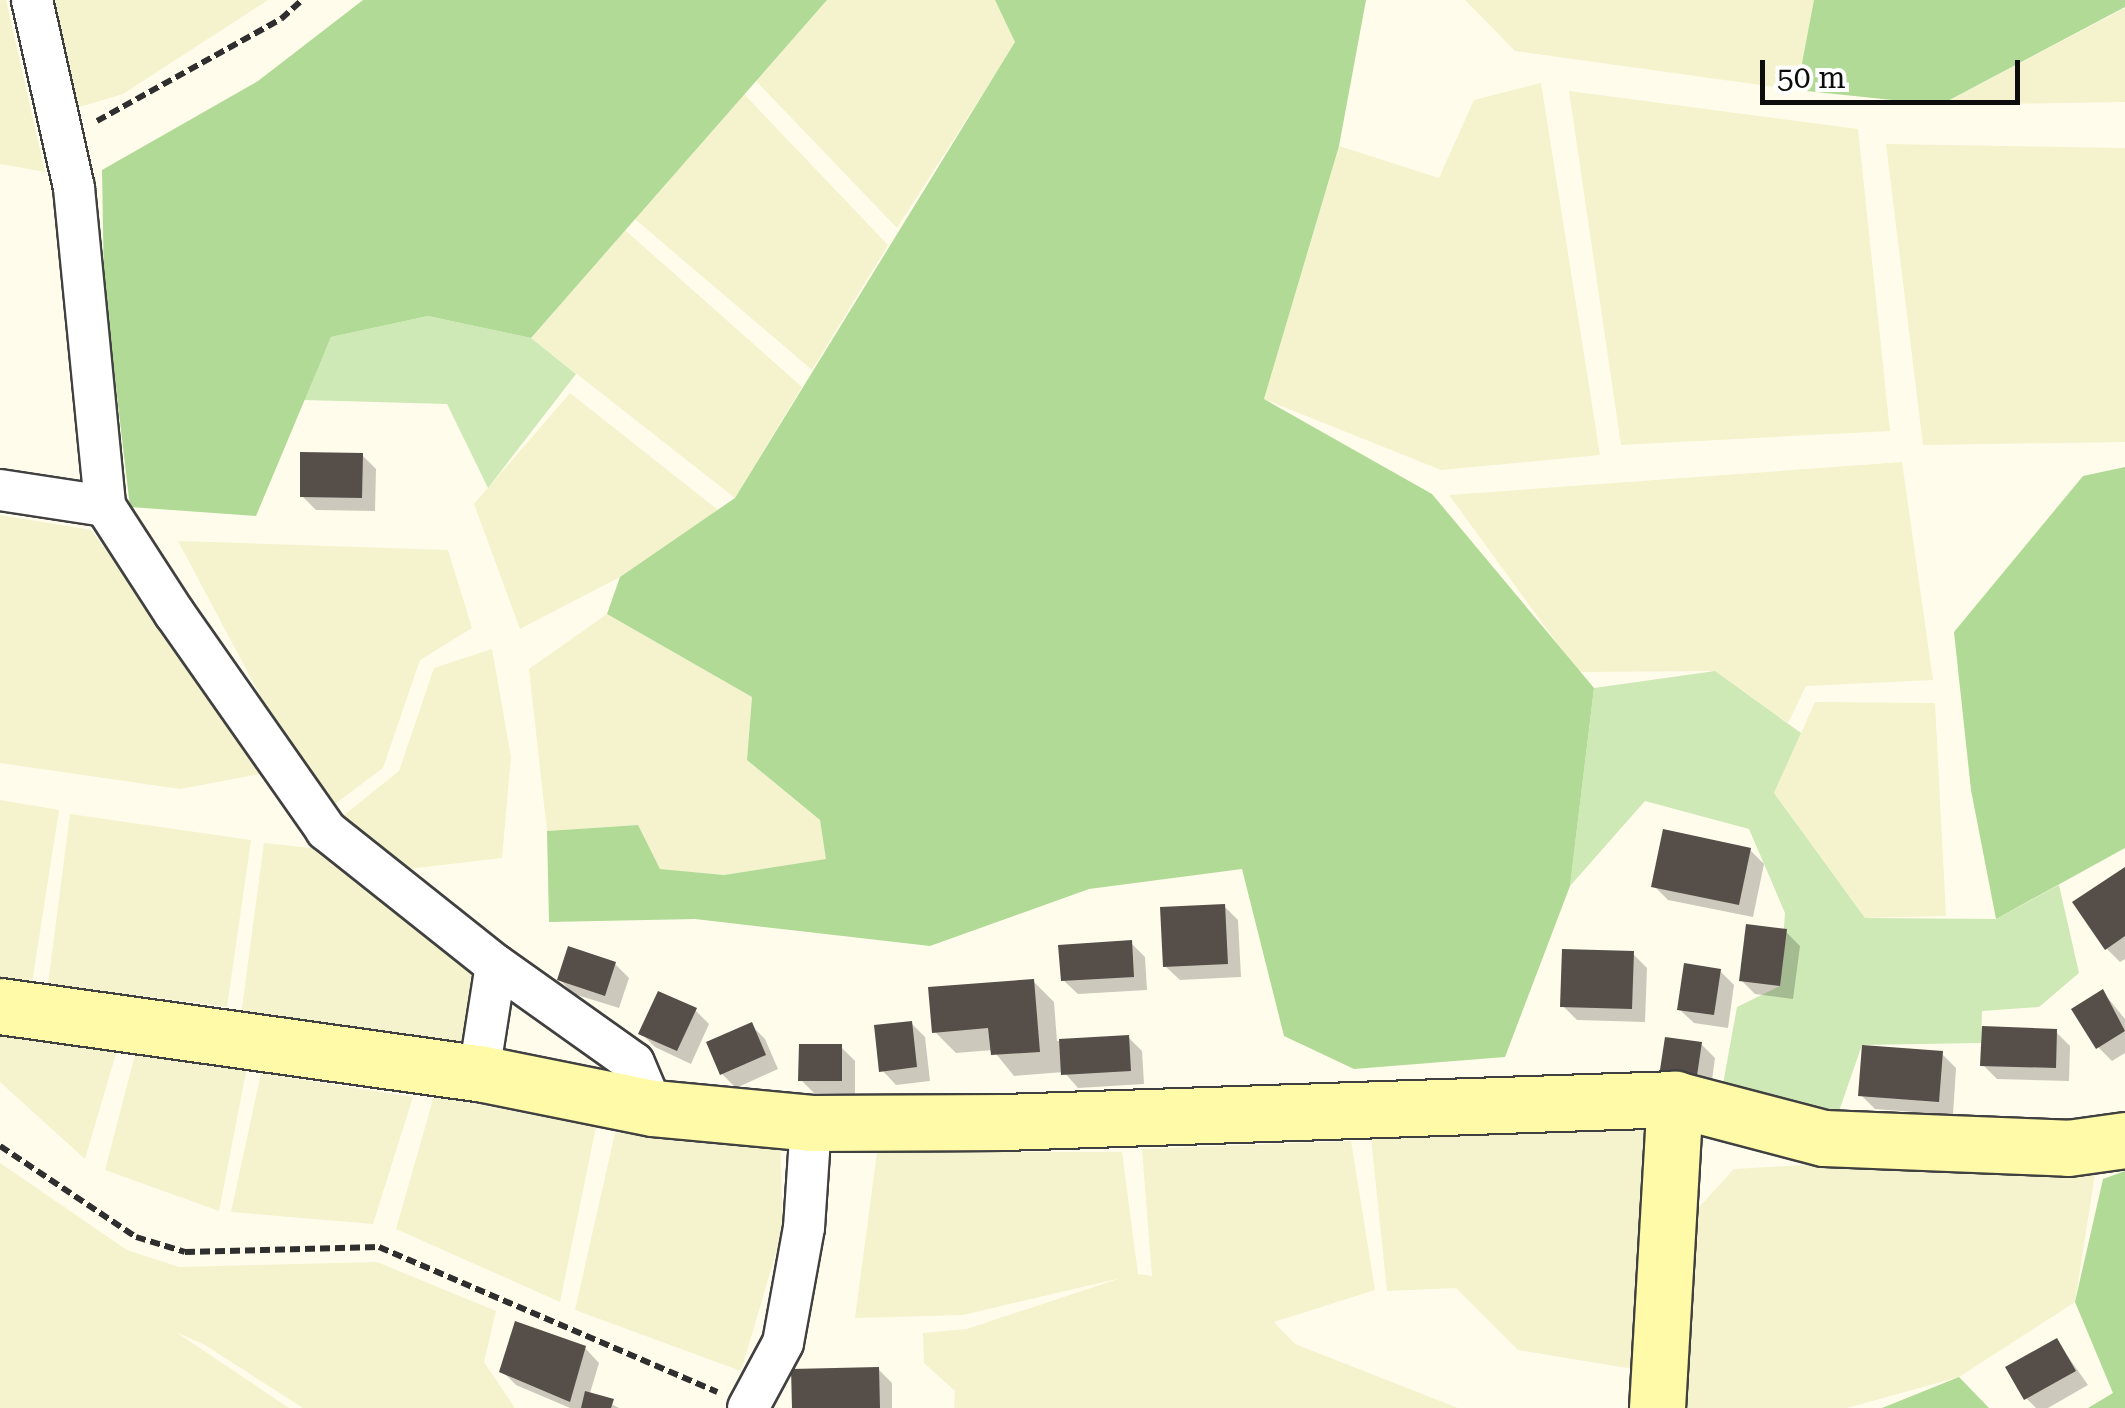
<!DOCTYPE html>
<html>
<head>
<meta charset="utf-8">
<style>
  body { margin:0 }
  #map { position:relative; width:2125px; height:1408px; overflow:hidden; background:#fffcec; font-family:"Roboto Serif",serif }
  div>[style] { position:absolute }
  .farmland>* { inset:0; background:#f4f3cd }
  .green>* { inset:0; background:#cee9b6 }
  .forest>* { inset:0; background:#b0da95 }
  .shadow>* { inset:0; background:#0003 }
  .building>* { inset:0; background:#554e49 }
  .path>* { height:6px; margin-top:-3px; transform-origin:0; background:repeating-linear-gradient(90deg,#2f2f2f 0 10px,transparent 0 15px) }
  .roads { filter:drop-shadow(2px 0 #404040) drop-shadow(-2px 0 #404040) drop-shadow(0 2px #404040) drop-shadow(0 -2px #404040) }
  .street>* { height:40px; margin:-20px; padding:0 20px; transform-origin:20px; border-radius:20px; background:#fff }
  .secondary>* { height:55px; margin:-27.5px; padding:0 27.5px; transform-origin:27.5px; border-radius:27.5px; background:#fffaa7 }
  span { translate:-50% -50%; white-space:nowrap; text-align:center; line-height:1.15; -webkit-text-stroke:10px #fff; paint-order:stroke }
  .scale { position:absolute; left:1760px; top:60px; width:260px; height:45px; box-sizing:border-box; border:5px solid #0d0d0d; border-top:0; padding-left:12px; font-size:30px; line-height:35px; white-space:nowrap; color:#0d0d0d; -webkit-text-stroke:8px #fff; paint-order:stroke }
</style>
</head>
<body>
<div id="map">
  <div class="farmland">
    <div style="clip-path:polygon(0 0,6px 0,45px 172px,0 164px)"></div>
    <div style="clip-path:polygon(49px 0,268px 0,123px 94px,76px 108px)"></div>
    <div style="clip-path:polygon(827px 0,995px 0,1016px 42px,897px 228px,756px 81px)"></div>
    <div style="clip-path:polygon(1465px 0,1818px 0,1797px 90px,1515px 51px)"></div>
    <div style="clip-path:polygon(2125px 8px,2125px 102px,1940px 105px)"></div>
    <div style="clip-path:polygon(1541px 83px,1600px 455px,1441px 470px,1264px 399px,1339px 146px,1439px 178px,1474px 100px)"></div>
    <div style="clip-path:polygon(1569px 91px,1858px 129px,1890px 431px,1621px 445px)"></div>
    <div style="clip-path:polygon(744px 94px,888px 245px,812px 370px,635px 219px)"></div>
    <div style="clip-path:polygon(1886px 144px,2125px 148px,2125px 442px,1923px 445px)"></div>
    <div style="clip-path:polygon(625px 230px,802px 387px,735px 498px,531px 338px)"></div>
    <div style="clip-path:polygon(570px 393px,718px 510px,620px 577px,520px 629px,474px 504px)"></div>
    <div style="clip-path:polygon(1902px 462px,1933px 680px,1806px 686px,1788px 723px,1715px 671px,1578px 672px,1449px 495px)"></div>
    <div style="clip-path:polygon(0 515px,91px 530px,248px 739px,260px 774px,180px 789px,0 763px)"></div>
    <div style="clip-path:polygon(178px 541px,448px 550px,472px 628px,420px 660px,383px 768px,327px 810px,279px 731px)"></div>
    <div style="clip-path:polygon(607px 614px,752px 697px,747px 760px,820px 820px,827px 859px,724px 875px,660px 869px,637px 825px,547px 831px,529px 669px)"></div>
    <div style="clip-path:polygon(492px 649px,511px 757px,502px 858px,391px 871px,344px 815px,399px 771px,434px 668px)"></div>
    <div style="clip-path:polygon(1815px 702px,1935px 703px,1946px 916px,1865px 918px,1774px 793px)"></div>
    <div style="clip-path:polygon(0 800px,59px 810px,32px 983px,0 978px)"></div>
    <div style="clip-path:polygon(70px 814px,251px 840px,227px 1007px,48px 984px)"></div>
    <div style="clip-path:polygon(264px 843px,321px 849px,473px 975px,461px 1049px,241px 1015px)"></div>
    <div style="clip-path:polygon(0 1035px,117px 1050px,85px 1159px,0 1082px)"></div>
    <div style="clip-path:polygon(136px 1051px,247px 1067px,219px 1211px,105px 1170px)"></div>
    <div style="clip-path:polygon(261px 1073px,413px 1097px,373px 1224px,231px 1212px)"></div>
    <div style="clip-path:polygon(434px 1096px,596px 1127px,560px 1302px,396px 1229px)"></div>
    <div style="clip-path:polygon(1652px 1125px,1639px 1370px,1518px 1350px,1456px 1288px,1387px 1291px,1371px 1138px)"></div>
    <div style="clip-path:polygon(615px 1133px,780px 1142px,783px 1229px,741px 1371px,575px 1310px)"></div>
    <div style="clip-path:polygon(1351px 1141px,1375px 1290px,1274px 1322px,1295px 1344px,1458px 1408px,954px 1408px,955px 1391px,924px 1363px,923px 1333px,967px 1329px,1121px 1278px,963px 1315px,855px 1318px,877px 1152px,1122px 1152px,1138px 1274px,1152px 1276px,1142px 1149px)"></div>
    <div style="clip-path:polygon(0 1163px,127px 1250px,179px 1267px,377px 1262px,496px 1311px,484px 1362px,515px 1408px,303px 1408px,205px 1345px,176px 1332px,289px 1408px,0 1408px)"></div>
    <div style="clip-path:polygon(1803px 1165px,2095px 1174px,2075px 1302px,1959px 1377px,1847px 1408px,1677px 1408px,1690px 1217px,1734px 1169px)"></div>
  </div>
  <div class="green">
    <div style="clip-path:polygon(428px 316px,531px 338px,576px 374px,488px 488px,447px 404px,304px 400px,331px 337px)"></div>
    <div style="clip-path:polygon(1715px 671px,1801px 733px,1774px 793px,1865px 918px,1996px 919px,2059px 885px,2079px 973px,2039px 1007px,1982px 1011px,1981px 1043px,1862px 1045px,1837px 1117px,1721px 1095px,1737px 1007px,1780px 986px,1785px 913px,1749px 829px,1645px 801px,1570px 886px,1594px 688px)"></div>
  </div>
  <div class="forest">
    <div style="clip-path:polygon(363px 0,827px 0,531px 338px,428px 316px,331px 337px,256px 516px,130px 507px,104px 285px,102px 170px,258px 81px)"></div>
    <div style="clip-path:polygon(995px 0,1366px 0,1339px 146px,1264px 399px,1432px 494px,1594px 688px,1570px 886px,1505px 1057px,1354px 1069px,1284px 1036px,1242px 869px,1089px 889px,930px 946px,695px 919px,549px 922px,547px 831px,638px 825px,660px 869px,724px 875px,826px 859px,820px 820px,747px 760px,752px 697px,607px 614px,620px 577px,735px 498px,1015px 42px)"></div>
    <div style="clip-path:polygon(1814px 0,2125px 0,2125px 7px,1940px 105px,1797px 90px)"></div>
    <div style="clip-path:polygon(2125px 467px,2125px 848px,1996px 919px,1971px 790px,1954px 632px,2083px 476px)"></div>
    <div style="clip-path:polygon(2125px 1171px,2125px 1408px,2088px 1408px,2113px 1393px,2075px 1302px,2103px 1179px)"></div>
    <div style="clip-path:polygon(1959px 1377px,1989px 1408px,1882px 1408px)"></div>
  </div>
  <div class="shadow">
    <div style="clip-path:polygon(362px 455px,376px 469px,375px 511px,316px 510px,302px 496px)"></div>
    <div style="clip-path:polygon(1750px 850px,1764px 864px,1753px 917px,1668px 900px,1654px 886px)"></div>
    <div style="clip-path:polygon(2125px 870px,2125px 959px,2120px 962px,2106px 948px)"></div>
    <div style="clip-path:polygon(1224px 906px,1238px 920px,1241px 977px,1180px 980px,1165px 966px)"></div>
    <div style="clip-path:polygon(1786px 932px,1800px 946px,1793px 999px,1755px 994px,1741px 980px)"></div>
    <div style="clip-path:polygon(1131px 943px,1145px 957px,1147px 990px,1078px 994px,1063px 980px)"></div>
    <div style="clip-path:polygon(1633px 954px,1647px 968px,1645px 1022px,1577px 1020px,1563px 1006px)"></div>
    <div style="clip-path:polygon(615px 964px,629px 978px,619px 1008px,574px 994px,560px 980px)"></div>
    <div style="clip-path:polygon(1720px 971px,1734px 985px,1728px 1028px,1694px 1023px,1679px 1009px)"></div>
    <div style="clip-path:polygon(1033px 981px,1054px 1002px,1057px 1041px,1128px 1037px,1142px 1051px,1144px 1084px,1078px 1088px,1064px 1072px,1014px 1076px,993px 1050px,956px 1053px,935px 1032px)"></div>
    <div style="clip-path:polygon(2103px 992px,2125px 1019px,2125px 1053px,2112px 1061px,2098px 1047px)"></div>
    <div style="clip-path:polygon(695px 1010px,709px 1024px,691px 1064px,655px 1047px,641px 1033px)"></div>
    <div style="clip-path:polygon(911px 1023px,925px 1037px,930px 1081px,896px 1085px,882px 1070px)"></div>
    <div style="clip-path:polygon(751px 1025px,765px 1039px,778px 1069px,736px 1088px,722px 1074px)"></div>
    <div style="clip-path:polygon(2056px 1032px,2070px 1046px,2069px 1081px,1997px 1079px,1983px 1065px)"></div>
    <div style="clip-path:polygon(1701px 1044px,1715px 1058px,1709px 1102px,1674px 1096px)"></div>
    <div style="clip-path:polygon(841px 1047px,855px 1061px,855px 1094px,815px 1094px,801px 1080px)"></div>
    <div style="clip-path:polygon(1942px 1054px,1956px 1068px,1953px 1115px,1875px 1109px,1861px 1095px)"></div>
    <div style="clip-path:polygon(2057px 1341px,2088px 1385px,2048px 1408px,2036px 1408px,2026px 1398px)"></div>
    <div style="clip-path:polygon(585px 1348px,599px 1363px,590px 1393px,619px 1408px,570px 1408px,516px 1385px,502px 1371px)"></div>
    <div style="clip-path:polygon(878px 1369px,892px 1383px,892px 1408px,795px 1408px)"></div>
  </div>
  <div class="building">
    <div style="clip-path:polygon(300px 452px,363px 453px,362px 498px,300px 497px)"></div>
    <div style="clip-path:polygon(1663px 829px,1751px 848px,1739px 905px,1651px 887px)"></div>
    <div style="clip-path:polygon(2125px 867px,2125px 936px,2105px 950px,2072px 902px)"></div>
    <div style="clip-path:polygon(1225px 904px,1228px 964px,1163px 967px,1160px 907px)"></div>
    <div style="clip-path:polygon(1746px 924px,1787px 929px,1780px 986px,1739px 981px)"></div>
    <div style="clip-path:polygon(1132px 940px,1134px 977px,1061px 981px,1058px 945px)"></div>
    <div style="clip-path:polygon(568px 946px,616px 962px,605px 996px,557px 980px)"></div>
    <div style="clip-path:polygon(1562px 949px,1634px 951px,1632px 1009px,1560px 1007px)"></div>
    <div style="clip-path:polygon(1684px 963px,1721px 969px,1714px 1015px,1677px 1010px)"></div>
    <div style="clip-path:polygon(1034px 979px,1040px 1052px,991px 1055px,988px 1028px,932px 1033px,928px 987px)"></div>
    <div style="clip-path:polygon(2103px 989px,2125px 1031px,2096px 1049px,2071px 1009px)"></div>
    <div style="clip-path:polygon(658px 991px,697px 1008px,677px 1051px,638px 1034px)"></div>
    <div style="clip-path:polygon(912px 1021px,917px 1067px,879px 1072px,874px 1025px)"></div>
    <div style="clip-path:polygon(752px 1022px,766px 1055px,720px 1075px,706px 1042px)"></div>
    <div style="clip-path:polygon(1982px 1026px,2057px 1029px,2056px 1068px,1980px 1066px)"></div>
    <div style="clip-path:polygon(1129px 1035px,1131px 1071px,1061px 1075px,1059px 1039px)"></div>
    <div style="clip-path:polygon(1665px 1037px,1702px 1042px,1695px 1089px,1658px 1083px)"></div>
    <div style="clip-path:polygon(799px 1044px,842px 1044px,842px 1081px,798px 1081px)"></div>
    <div style="clip-path:polygon(1862px 1045px,1943px 1051px,1939px 1102px,1858px 1096px)"></div>
    <div style="clip-path:polygon(515px 1321px,586px 1346px,570px 1402px,499px 1372px)"></div>
    <div style="clip-path:polygon(2057px 1338px,2076px 1371px,2024px 1400px,2005px 1367px)"></div>
    <div style="clip-path:polygon(879px 1367px,880px 1408px,792px 1408px,791px 1369px)"></div>
    <div style="clip-path:polygon(585px 1391px,614px 1399px,611px 1408px,581px 1408px)"></div>
  </div>
  <div class="path">
    <div style="left:97px;top:121px;width:210px;rotate:-29deg"></div>
    <div style="left:281px;top:19px;width:28px;rotate:-42deg"></div>
    <div style="left:0;top:1146px;width:164px;rotate:33.8deg"></div>
    <div style="left:136px;top:1237px;width:51px;rotate:17deg"></div>
    <div style="left:185px;top:1252px;width:194px;rotate:-1.5deg"></div>
    <div style="left:379px;top:1247px;width:368px;rotate:23.2deg"></div>
  </div>
  <div class="roads">
    <div class="street">
      <div style="left:32px;top:0;width:193px;rotate:77.4deg"></div>
      <div style="left:74px;top:188px;width:320px;rotate:84.4deg"></div>
      <div style="left:105px;top:506px;width:129px;rotate:57.1deg"></div>
      <div style="left:175px;top:614px;width:264px;rotate:55deg"></div>
      <div style="left:326px;top:830px;width:217px;rotate:38.5deg"></div>
      <div style="left:496px;top:965px;width:169px;rotate:35.4deg"></div>
      <div style="left:634px;top:1063px;width:49px;rotate:67.1deg"></div>
      <div style="left:0;top:490px;width:106px;rotate:8.7deg"></div>
      <div style="left:479px;top:1073px;width:109px;rotate:-81.1deg"></div>
      <div style="left:748px;top:1408px;width:74px;rotate:-61.7deg"></div>
      <div style="left:783px;top:1343px;width:117px;rotate:-79.7deg"></div>
      <div style="left:804px;top:1228px;width:105px;rotate:-86.2deg"></div>
    </div>
    <div class="secondary">
      <div style="left:0;top:1006px;width:484px;rotate:8deg"></div>
      <div style="left:479px;top:1073px;width:177px;rotate:11.4deg"></div>
      <div style="left:653px;top:1108px;width:159px;rotate:5.4deg"></div>
      <div style="left:811px;top:1123px;width:193px;rotate:-0.3deg"></div>
      <div style="left:1004px;top:1122px;width:671px;rotate:-1.96deg"></div>
      <div style="left:1675px;top:1099px;width:154px;rotate:14.7deg"></div>
      <div style="left:1824px;top:1138px;width:244px;rotate:2.3deg"></div>
      <div style="left:2068px;top:1148px;width:58px;rotate:-8deg"></div>
      <div style="left:1657px;top:1408px;width:310px;rotate:-86.7deg"></div>
    </div>
  </div>
  <div class="scale">50 m</div>
</div>
</body>
</html>
